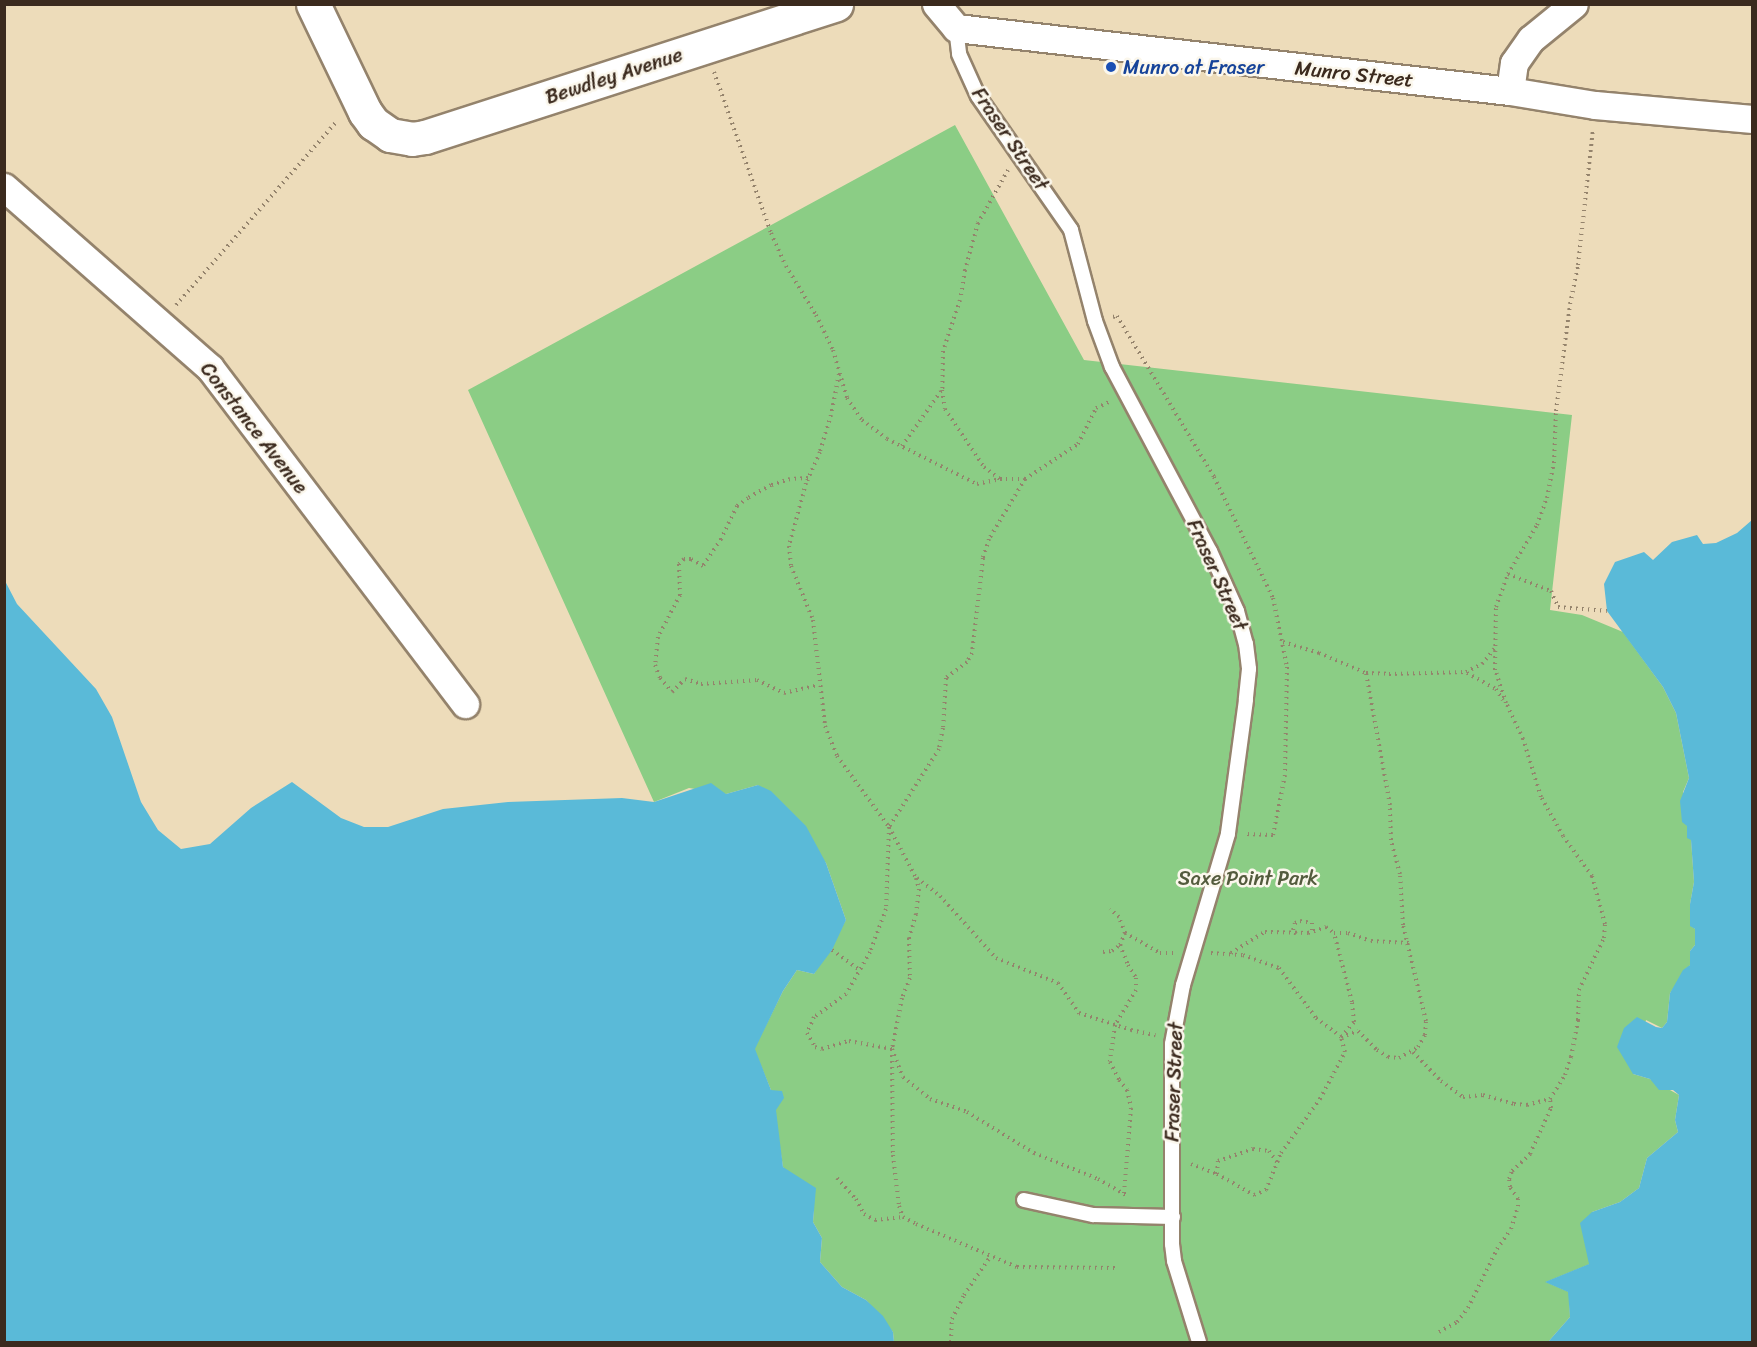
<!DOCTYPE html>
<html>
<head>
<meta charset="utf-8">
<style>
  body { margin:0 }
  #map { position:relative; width:1757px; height:1347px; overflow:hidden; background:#eddcba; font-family:Sriracha,sans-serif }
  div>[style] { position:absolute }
  .green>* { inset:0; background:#8bcd85 }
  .water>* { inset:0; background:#5abad8 }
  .path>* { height:4px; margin-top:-2px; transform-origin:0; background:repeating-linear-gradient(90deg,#94836c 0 1.5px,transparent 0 6px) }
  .roads { filter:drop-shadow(2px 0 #94836c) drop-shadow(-2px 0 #94836c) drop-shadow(0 2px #94836c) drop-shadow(0 -2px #94836c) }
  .lane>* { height:14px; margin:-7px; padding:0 7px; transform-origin:7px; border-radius:7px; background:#fff }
  .street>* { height:27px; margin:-13.5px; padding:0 13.5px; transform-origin:13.5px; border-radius:13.5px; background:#fff }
  .secondary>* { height:33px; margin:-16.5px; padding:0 16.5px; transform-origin:16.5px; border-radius:16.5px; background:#fff }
  .dots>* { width:16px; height:16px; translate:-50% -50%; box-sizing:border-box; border:3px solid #fbf7ec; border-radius:50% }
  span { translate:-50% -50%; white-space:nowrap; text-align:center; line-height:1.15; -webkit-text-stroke:5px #fbf7ec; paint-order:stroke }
  .transit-label { font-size:20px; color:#164399 }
  .left { translate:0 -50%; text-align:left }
  .street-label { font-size:20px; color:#3b2a1e }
  .park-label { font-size:20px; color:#535b3d }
  .frame { position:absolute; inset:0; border:6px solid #3b2a1e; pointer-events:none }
</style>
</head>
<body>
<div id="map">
  <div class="green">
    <div style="clip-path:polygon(955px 125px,1084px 360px,1572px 415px,1550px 610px,1582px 615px,1623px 632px,1663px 687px,1676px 713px,1689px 778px,1683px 792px,1687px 826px,1691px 839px,1694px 882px,1690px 904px,1690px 925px,1695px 929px,1695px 945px,1690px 951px,1690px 965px,1670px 993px,1667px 1022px,1662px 1028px,1646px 1020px,1633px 1074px,1650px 1079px,1679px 1095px,1675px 1120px,1678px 1132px,1647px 1158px,1639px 1188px,1620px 1202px,1592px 1212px,1590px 1264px,1546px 1282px,1569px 1292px,1570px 1317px,1548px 1342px,894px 1342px,893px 1332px,866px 1300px,842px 1287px,820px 1262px,822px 1238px,813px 1222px,814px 1209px,783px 1167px,771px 1090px,754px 1049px,783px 991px,797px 970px,814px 974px,846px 920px,826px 863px,758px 785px,726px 794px,689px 788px,654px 802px,468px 390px)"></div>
  </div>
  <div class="water">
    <div style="clip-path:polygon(1752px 520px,1752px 1342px,1548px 1342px,1570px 1317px,1568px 1292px,1545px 1282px,1589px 1264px,1580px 1223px,1592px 1212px,1620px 1202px,1639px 1188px,1647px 1158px,1678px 1132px,1675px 1120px,1679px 1095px,1673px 1090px,1659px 1090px,1650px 1079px,1633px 1074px,1617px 1047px,1624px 1028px,1637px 1017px,1656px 1027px,1662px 1028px,1667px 1022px,1670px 993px,1683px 970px,1690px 965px,1690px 951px,1695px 945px,1695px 929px,1690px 926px,1690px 904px,1694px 882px,1691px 840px,1687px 838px,1687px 826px,1682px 822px,1680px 801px,1689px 778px,1676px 713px,1663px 687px,1607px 611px,1604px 584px,1615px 562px,1644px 552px,1653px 560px,1672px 542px,1697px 535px,1703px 544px,1716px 543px,1737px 533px)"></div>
    <div style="clip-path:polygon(4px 579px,17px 604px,96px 689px,112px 717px,141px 802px,158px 830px,181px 849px,210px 844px,251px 808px,292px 782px,341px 818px,364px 827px,388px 827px,443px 809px,508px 802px,622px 798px,654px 802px,711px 783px,726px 794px,758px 785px,771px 791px,806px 826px,826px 863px,846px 920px,832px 950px,814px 974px,797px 970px,783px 991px,755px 1049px,771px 1090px,782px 1091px,784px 1098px,776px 1110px,783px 1167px,816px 1188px,813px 1222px,822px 1238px,820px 1262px,842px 1287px,866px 1300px,883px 1316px,893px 1332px,894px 1342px,5px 1342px)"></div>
  </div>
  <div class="path">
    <div style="left:714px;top:72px;width:171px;rotate:70.5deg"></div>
    <div style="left:771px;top:233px;width:36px;rotate:66deg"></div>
    <div style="left:786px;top:266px;width:57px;rotate:58.5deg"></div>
    <div style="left:816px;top:315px;width:39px;rotate:64deg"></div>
    <div style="left:833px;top:350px;width:50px;rotate:73.7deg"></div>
    <div style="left:847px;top:398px;width:27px;rotate:56deg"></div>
    <div style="left:862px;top:420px;width:31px;rotate:37deg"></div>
    <div style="left:887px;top:439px;width:101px;rotate:26.6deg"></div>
    <div style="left:977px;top:484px;width:24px;rotate:-12deg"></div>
    <div style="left:1008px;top:170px;width:61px;rotate:119.5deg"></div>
    <div style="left:978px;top:223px;width:49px;rotate:105.5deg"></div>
    <div style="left:965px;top:270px;width:30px;rotate:99deg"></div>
    <div style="left:960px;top:300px;width:54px;rotate:108.4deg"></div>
    <div style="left:943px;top:351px;width:39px;rotate:91deg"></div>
    <div style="left:942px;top:390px;width:19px;rotate:81deg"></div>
    <div style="left:945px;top:409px;width:70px;rotate:56.1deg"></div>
    <div style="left:984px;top:467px;width:20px;rotate:37deg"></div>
    <div style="left:1000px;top:479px;width:25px"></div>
    <div style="left:1025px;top:479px;width:64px;rotate:-33.4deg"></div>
    <div style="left:1078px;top:444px;width:40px;rotate:-63.4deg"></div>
    <div style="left:1096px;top:408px;width:17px;rotate:-25deg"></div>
    <div style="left:176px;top:305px;width:244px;rotate:-48.8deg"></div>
    <div style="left:1113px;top:317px;width:4px;rotate:-14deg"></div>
    <div style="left:1117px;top:316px;width:188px;rotate:58.9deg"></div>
    <div style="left:1214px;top:477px;width:135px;rotate:64deg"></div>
    <div style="left:1273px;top:598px;width:70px;rotate:78.5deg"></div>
    <div style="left:1287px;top:667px;width:108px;rotate:91.1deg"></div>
    <div style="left:1285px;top:775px;width:61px;rotate:101.3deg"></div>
    <div style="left:1273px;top:835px;width:27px;rotate:-178deg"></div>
    <div style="left:839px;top:374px;width:42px;rotate:101deg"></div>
    <div style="left:831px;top:415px;width:39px;rotate:107deg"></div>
    <div style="left:820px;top:452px;width:34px;rotate:114deg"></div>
    <div style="left:806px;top:483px;width:65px;rotate:105.1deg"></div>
    <div style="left:789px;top:546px;width:20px;rotate:84deg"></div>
    <div style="left:791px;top:566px;width:58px;rotate:67.8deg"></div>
    <div style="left:813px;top:620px;width:107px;rotate:83.5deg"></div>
    <div style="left:825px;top:726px;width:32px;rotate:68deg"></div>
    <div style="left:837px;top:756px;width:88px;rotate:53.8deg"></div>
    <div style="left:889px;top:827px;width:58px;rotate:62.1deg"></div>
    <div style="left:916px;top:878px;width:11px;rotate:75deg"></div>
    <div style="left:919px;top:889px;width:25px;rotate:97deg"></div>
    <div style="left:916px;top:914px;width:25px;rotate:106deg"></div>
    <div style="left:909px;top:938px;width:40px;rotate:88.6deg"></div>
    <div style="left:910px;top:978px;width:22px;rotate:112deg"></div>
    <div style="left:902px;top:998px;width:52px;rotate:101.1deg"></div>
    <div style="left:892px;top:1049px;width:106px;rotate:89.5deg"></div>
    <div style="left:893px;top:1155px;width:51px;rotate:83.3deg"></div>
    <div style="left:899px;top:1206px;width:12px;rotate:70deg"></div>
    <div style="left:903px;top:1217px;width:15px;rotate:28deg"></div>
    <div style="left:916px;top:1224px;width:110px;rotate:23.1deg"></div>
    <div style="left:1017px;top:1267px;width:98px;rotate:0.6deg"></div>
    <div style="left:902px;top:446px;width:67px;rotate:-54.7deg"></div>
    <div style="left:808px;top:478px;width:18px;rotate:177deg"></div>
    <div style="left:790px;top:479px;width:20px;rotate:162deg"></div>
    <div style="left:771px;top:485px;width:26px;rotate:151deg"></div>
    <div style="left:748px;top:498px;width:14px;rotate:144deg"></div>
    <div style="left:737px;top:506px;width:37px;rotate:116deg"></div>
    <div style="left:721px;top:539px;width:32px;rotate:124deg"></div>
    <div style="left:703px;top:566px;width:14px;rotate:-150deg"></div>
    <div style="left:691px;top:559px;width:7px;rotate:180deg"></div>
    <div style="left:684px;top:559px;width:7px;rotate:135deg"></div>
    <div style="left:679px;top:564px;width:31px;rotate:88deg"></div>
    <div style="left:680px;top:595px;width:47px;rotate:117.6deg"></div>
    <div style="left:658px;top:637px;width:28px;rotate:96deg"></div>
    <div style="left:655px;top:665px;width:14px;rotate:69deg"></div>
    <div style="left:660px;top:678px;width:18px;rotate:49deg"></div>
    <div style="left:672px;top:692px;width:18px;rotate:-45deg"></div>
    <div style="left:685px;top:679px;width:17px;rotate:17deg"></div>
    <div style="left:701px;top:684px;width:56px;rotate:-4.1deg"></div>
    <div style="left:757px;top:680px;width:30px;rotate:26deg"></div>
    <div style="left:784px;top:693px;width:36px;rotate:-13deg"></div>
    <div style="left:1025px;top:479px;width:70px;rotate:121deg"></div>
    <div style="left:989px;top:539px;width:20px;rotate:108deg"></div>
    <div style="left:983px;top:558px;width:96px;rotate:96.6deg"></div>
    <div style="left:972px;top:653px;width:10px;rotate:119deg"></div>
    <div style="left:967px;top:662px;width:26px;rotate:143deg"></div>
    <div style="left:946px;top:678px;width:50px;rotate:93.4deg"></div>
    <div style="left:943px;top:728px;width:21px;rotate:101deg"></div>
    <div style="left:939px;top:749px;width:93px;rotate:122.7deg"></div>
    <div style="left:889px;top:827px;width:82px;rotate:92.1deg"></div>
    <div style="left:886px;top:909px;width:46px;rotate:110.4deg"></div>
    <div style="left:870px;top:952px;width:48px;rotate:119.7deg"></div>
    <div style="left:846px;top:994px;width:39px;rotate:144deg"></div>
    <div style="left:814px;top:1017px;width:17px;rotate:114deg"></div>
    <div style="left:807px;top:1033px;width:16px;rotate:60deg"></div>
    <div style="left:815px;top:1047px;width:7px;rotate:16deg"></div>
    <div style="left:822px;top:1049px;width:28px;rotate:-17deg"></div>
    <div style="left:849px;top:1041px;width:44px;rotate:10.5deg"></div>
    <div style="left:892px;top:1049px;width:30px;rotate:69deg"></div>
    <div style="left:903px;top:1077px;width:35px;rotate:39deg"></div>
    <div style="left:930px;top:1099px;width:39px;rotate:19deg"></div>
    <div style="left:967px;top:1112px;width:79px;rotate:31.5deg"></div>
    <div style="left:1034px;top:1153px;width:69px;rotate:22.1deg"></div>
    <div style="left:1098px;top:1179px;width:32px;rotate:30deg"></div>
    <div style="left:1508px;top:574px;width:46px;rotate:21.6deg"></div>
    <div style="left:1551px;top:591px;width:17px;rotate:66deg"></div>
    <div style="left:1558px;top:607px;width:49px;rotate:4.7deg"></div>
    <div style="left:1283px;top:642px;width:38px;rotate:17deg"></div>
    <div style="left:1319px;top:653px;width:51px;rotate:23.1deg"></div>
    <div style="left:1366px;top:673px;width:23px;rotate:2deg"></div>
    <div style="left:1389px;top:674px;width:77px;rotate:-1.5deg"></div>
    <div style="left:1466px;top:672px;width:18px;rotate:-27deg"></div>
    <div style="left:1482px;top:664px;width:21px;rotate:-51deg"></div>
    <div style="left:1467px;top:673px;width:33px;rotate:29deg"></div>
    <div style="left:1496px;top:689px;width:13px;rotate:58deg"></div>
    <div style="left:917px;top:878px;width:29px;rotate:38deg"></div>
    <div style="left:940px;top:896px;width:84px;rotate:47.9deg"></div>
    <div style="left:996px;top:958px;width:67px;rotate:22deg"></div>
    <div style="left:1058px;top:983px;width:37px;rotate:55deg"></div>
    <div style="left:1079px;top:1013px;width:55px;rotate:18.1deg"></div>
    <div style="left:1131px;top:1030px;width:25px;rotate:12deg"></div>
    <div style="left:1125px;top:933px;width:40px;rotate:29.7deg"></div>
    <div style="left:1160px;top:953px;width:13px"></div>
    <div style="left:1296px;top:934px;width:5px;rotate:-127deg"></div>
    <div style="left:1293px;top:930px;width:7px;rotate:-74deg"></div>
    <div style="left:1295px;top:923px;width:5px;rotate:-22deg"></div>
    <div style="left:1300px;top:921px;width:12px;rotate:9deg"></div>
    <div style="left:1312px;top:923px;width:9px;rotate:90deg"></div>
    <div style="left:1120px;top:945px;width:22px;rotate:68deg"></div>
    <div style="left:1128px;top:965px;width:15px;rotate:58deg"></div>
    <div style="left:1136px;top:978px;width:12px;rotate:90deg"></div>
    <div style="left:1136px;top:990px;width:41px;rotate:121deg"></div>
    <div style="left:1115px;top:1025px;width:37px;rotate:98deg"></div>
    <div style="left:1110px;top:1062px;width:20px;rotate:63deg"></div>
    <div style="left:1119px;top:1080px;width:13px;rotate:51deg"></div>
    <div style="left:1127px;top:1090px;width:18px;rotate:77deg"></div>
    <div style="left:1131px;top:1108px;width:86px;rotate:94.7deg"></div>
    <div style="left:832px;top:950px;width:34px;rotate:36deg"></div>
    <div style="left:1103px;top:952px;width:9px;rotate:-6deg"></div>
    <div style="left:1112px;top:951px;width:10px;rotate:-37deg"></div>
    <div style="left:1120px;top:945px;width:13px;rotate:-67deg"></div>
    <div style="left:1125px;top:933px;width:17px;rotate:-111deg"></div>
    <div style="left:1119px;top:917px;width:12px;rotate:-138deg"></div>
    <div style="left:1211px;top:953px;width:32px;rotate:4deg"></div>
    <div style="left:1243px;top:955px;width:38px;rotate:20deg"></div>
    <div style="left:1279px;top:968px;width:62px;rotate:53.5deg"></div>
    <div style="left:1316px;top:1018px;width:31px;rotate:37deg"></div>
    <div style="left:1341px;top:1037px;width:18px;rotate:-19deg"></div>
    <div style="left:1358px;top:1031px;width:27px;rotate:45deg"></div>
    <div style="left:1377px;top:1050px;width:13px;rotate:32deg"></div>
    <div style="left:1388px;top:1057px;width:11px;rotate:5deg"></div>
    <div style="left:1399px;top:1058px;width:22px;rotate:-30deg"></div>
    <div style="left:1418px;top:1047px;width:14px;rotate:-60deg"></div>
    <div style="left:1425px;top:1035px;width:14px;rotate:-86deg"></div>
    <div style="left:1426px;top:1021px;width:99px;rotate:-103.5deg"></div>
    <div style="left:1403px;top:925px;width:51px;rotate:-93.4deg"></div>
    <div style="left:1400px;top:874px;width:35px;rotate:-105deg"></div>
    <div style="left:1391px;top:840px;width:35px;rotate:-92deg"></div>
    <div style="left:1390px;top:805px;width:134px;rotate:-100.3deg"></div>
    <div style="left:1231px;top:953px;width:40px;rotate:-32deg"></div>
    <div style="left:1265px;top:932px;width:43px;rotate:1.3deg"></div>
    <div style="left:1308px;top:933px;width:19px;rotate:-18deg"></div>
    <div style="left:1326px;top:927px;width:10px;rotate:37deg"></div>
    <div style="left:1334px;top:933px;width:14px"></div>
    <div style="left:1348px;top:933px;width:24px;rotate:19deg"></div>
    <div style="left:1371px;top:941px;width:38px;rotate:3deg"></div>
    <div style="left:1413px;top:1052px;width:40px;rotate:46deg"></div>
    <div style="left:1441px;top:1081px;width:27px;rotate:36deg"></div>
    <div style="left:1463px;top:1097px;width:20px;rotate:-6deg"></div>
    <div style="left:1483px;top:1095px;width:32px;rotate:16deg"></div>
    <div style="left:1514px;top:1104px;width:13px;rotate:4deg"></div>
    <div style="left:1527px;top:1105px;width:24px;rotate:-15deg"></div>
    <div style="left:1550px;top:1099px;width:28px;rotate:-58deg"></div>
    <div style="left:1565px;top:1075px;width:19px;rotate:-72deg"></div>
    <div style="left:1571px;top:1057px;width:38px;rotate:-79deg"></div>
    <div style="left:1578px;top:1020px;width:30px;rotate:-88deg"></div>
    <div style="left:1579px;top:990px;width:58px;rotate:-64.3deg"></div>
    <div style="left:1604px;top:938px;width:14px;rotate:-86deg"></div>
    <div style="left:1605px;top:924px;width:50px;rotate:-105.2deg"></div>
    <div style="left:1592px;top:876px;width:49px;rotate:-125.9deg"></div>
    <div style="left:1563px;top:836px;width:45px;rotate:-119.4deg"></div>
    <div style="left:1541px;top:797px;width:61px;rotate:-107.2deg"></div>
    <div style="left:1523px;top:739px;width:40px;rotate:-115deg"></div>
    <div style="left:1506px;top:703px;width:35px;rotate:-108deg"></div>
    <div style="left:1495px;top:670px;width:63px;rotate:-89.1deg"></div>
    <div style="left:1496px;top:607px;width:35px;rotate:-70deg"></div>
    <div style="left:1508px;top:574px;width:57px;rotate:-59.4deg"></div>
    <div style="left:1537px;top:525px;width:29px;rotate:-70deg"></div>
    <div style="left:1547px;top:498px;width:36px;rotate:-79deg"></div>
    <div style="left:1554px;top:463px;width:52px;rotate:-87.8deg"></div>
    <div style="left:1556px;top:411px;width:108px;rotate:-82.5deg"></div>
    <div style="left:1570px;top:304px;width:40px;rotate:-78deg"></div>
    <div style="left:1578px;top:265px;width:136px;rotate:-83.7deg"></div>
    <div style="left:1191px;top:1164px;width:28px;rotate:21deg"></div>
    <div style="left:1217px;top:1174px;width:43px;rotate:29.6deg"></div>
    <div style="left:1254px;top:1195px;width:13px;rotate:-23deg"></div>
    <div style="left:1266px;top:1190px;width:40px;rotate:-68deg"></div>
    <div style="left:1281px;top:1153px;width:67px;rotate:-54.2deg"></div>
    <div style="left:1320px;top:1099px;width:53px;rotate:-62deg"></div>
    <div style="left:1345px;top:1052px;width:16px;rotate:-105deg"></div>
    <div style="left:1341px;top:1037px;width:20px;rotate:-49deg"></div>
    <div style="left:1354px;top:1022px;width:20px;rotate:-96deg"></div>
    <div style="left:1352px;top:1002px;width:71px;rotate:-104.6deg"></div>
    <div style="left:1217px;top:1174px;width:13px;rotate:-86deg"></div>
    <div style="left:1218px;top:1161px;width:37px;rotate:-19deg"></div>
    <div style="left:1253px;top:1149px;width:16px;rotate:7deg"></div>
    <div style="left:1269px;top:1151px;width:14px;rotate:54deg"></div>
    <div style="left:837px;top:1178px;width:28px;rotate:48deg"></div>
    <div style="left:856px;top:1199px;width:17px;rotate:62deg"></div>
    <div style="left:864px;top:1214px;width:13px;rotate:29deg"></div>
    <div style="left:875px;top:1220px;width:28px;rotate:-6deg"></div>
    <div style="left:1439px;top:1332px;width:21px;rotate:-29deg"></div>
    <div style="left:1457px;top:1322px;width:18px;rotate:-52deg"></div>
    <div style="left:1468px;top:1308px;width:66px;rotate:-63.8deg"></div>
    <div style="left:1497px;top:1249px;width:24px;rotate:-55deg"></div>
    <div style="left:1511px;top:1229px;width:24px;rotate:-73deg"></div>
    <div style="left:1518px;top:1206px;width:7px;rotate:-90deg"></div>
    <div style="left:1518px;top:1199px;width:14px;rotate:-124deg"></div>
    <div style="left:1510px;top:1187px;width:8px;rotate:-97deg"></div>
    <div style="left:1509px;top:1179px;width:9px;rotate:-69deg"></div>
    <div style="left:1512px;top:1171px;width:25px;rotate:-43deg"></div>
    <div style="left:1530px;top:1154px;width:51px;rotate:-65.5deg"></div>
    <div style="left:1551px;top:1108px;width:9px;rotate:-96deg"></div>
    <div style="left:951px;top:1342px;width:23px;rotate:-88deg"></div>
    <div style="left:952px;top:1319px;width:27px;rotate:-63deg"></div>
    <div style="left:964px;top:1295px;width:46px;rotate:-55.6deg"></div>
  </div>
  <div class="roads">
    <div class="lane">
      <div style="left:956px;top:28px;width:26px;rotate:83deg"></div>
      <div style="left:959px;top:54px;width:46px;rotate:65.7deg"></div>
      <div style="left:978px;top:96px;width:163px;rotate:55.2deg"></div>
      <div style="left:1071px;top:230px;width:94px;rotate:75.2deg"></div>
      <div style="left:1095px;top:321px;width:49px;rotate:69.7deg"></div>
      <div style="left:1112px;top:367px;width:208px;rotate:62deg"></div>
      <div style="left:1210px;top:551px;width:66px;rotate:65.8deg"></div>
      <div style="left:1237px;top:611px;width:34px;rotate:75deg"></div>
      <div style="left:1246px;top:644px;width:25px;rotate:83deg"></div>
      <div style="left:1249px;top:669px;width:31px;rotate:96deg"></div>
      <div style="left:1246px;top:700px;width:135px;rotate:97.7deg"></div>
      <div style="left:1228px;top:834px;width:158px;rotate:106.6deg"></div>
      <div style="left:1183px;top:985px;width:60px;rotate:100.6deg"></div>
      <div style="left:1172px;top:1044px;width:200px;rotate:90deg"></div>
      <div style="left:1172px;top:1244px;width:17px;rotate:83deg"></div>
      <div style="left:1174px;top:1261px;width:85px;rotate:72.8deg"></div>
      <div style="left:1024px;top:1200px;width:71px;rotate:12.3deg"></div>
      <div style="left:1093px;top:1215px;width:80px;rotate:1.4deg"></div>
    </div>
    <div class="street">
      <div style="left:936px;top:4px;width:31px;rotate:50deg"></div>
      <div style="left:956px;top:28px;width:558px;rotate:6.49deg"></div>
      <div style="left:1510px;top:91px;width:86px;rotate:9.4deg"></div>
      <div style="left:1595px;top:105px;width:158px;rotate:5.1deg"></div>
      <div style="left:1510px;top:91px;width:28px;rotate:-82deg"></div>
      <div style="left:1514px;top:63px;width:29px;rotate:-55deg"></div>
      <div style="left:1531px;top:39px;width:55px;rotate:-39.1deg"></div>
      <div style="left:4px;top:187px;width:274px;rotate:41.3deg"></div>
      <div style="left:210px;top:368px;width:422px;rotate:52.8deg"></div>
    </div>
    <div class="secondary">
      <div style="left:313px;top:4px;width:120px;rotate:64.3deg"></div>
      <div style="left:365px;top:112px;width:14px;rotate:54deg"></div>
      <div style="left:373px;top:123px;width:21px;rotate:35deg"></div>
      <div style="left:390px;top:135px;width:22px;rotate:10deg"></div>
      <div style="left:412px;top:139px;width:13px;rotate:-9deg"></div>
      <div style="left:425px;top:137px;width:432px;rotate:-17.9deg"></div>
    </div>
  </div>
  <div class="dots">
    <div style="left:1111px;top:67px;background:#1a4fb4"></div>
  </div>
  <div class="transit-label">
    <span class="left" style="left:1123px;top:67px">Munro at Fraser</span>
  </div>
  <div class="street-label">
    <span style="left:1354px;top:74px;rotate:6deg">Munro Street</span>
    <span style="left:614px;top:76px;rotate:-18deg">Bewdley Avenue</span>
    <span style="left:1010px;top:139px;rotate:56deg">Fraser Street</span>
    <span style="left:254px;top:428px;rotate:52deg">Constance Avenue</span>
    <span style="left:1217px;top:575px;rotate:66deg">Fraser Street</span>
    <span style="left:1174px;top:1082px;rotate:-88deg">Fraser Street</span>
  </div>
  <div class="park-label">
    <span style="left:1248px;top:878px">Saxe Point Park</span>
  </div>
  <div class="frame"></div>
</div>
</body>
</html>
